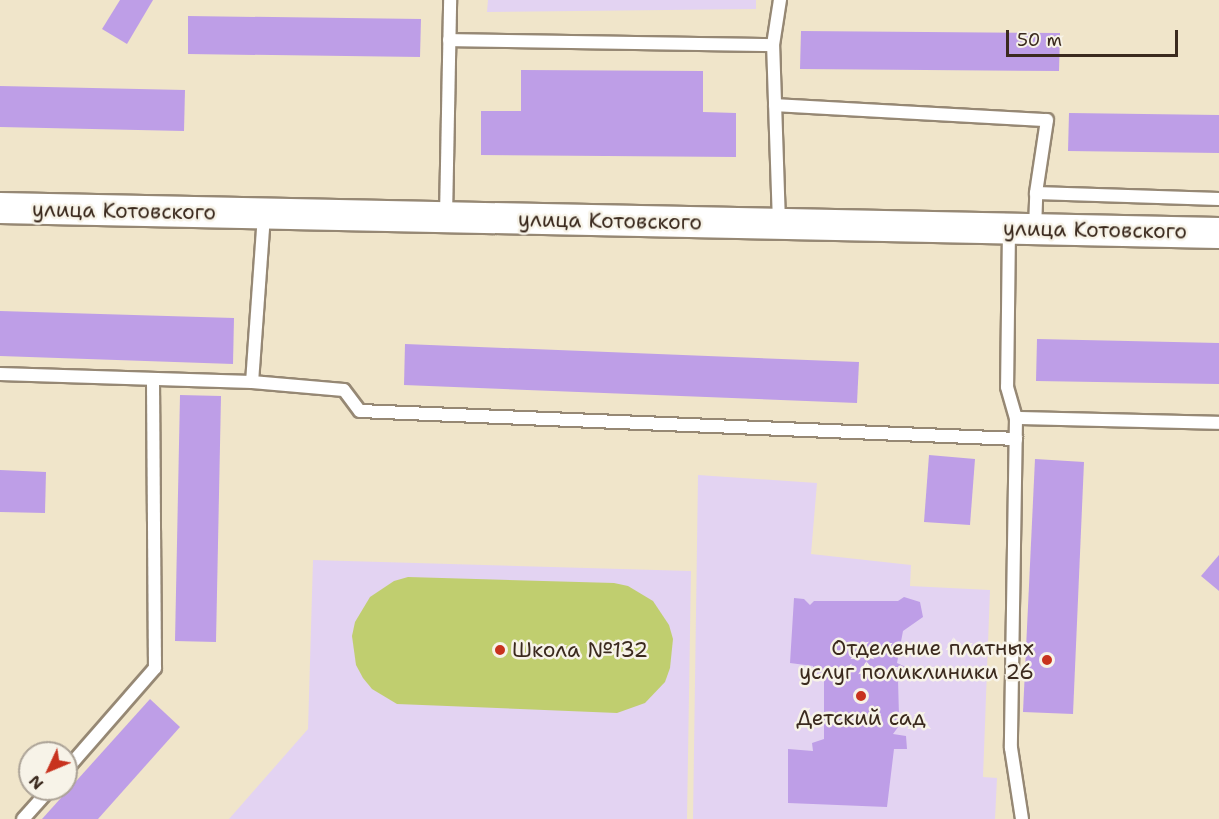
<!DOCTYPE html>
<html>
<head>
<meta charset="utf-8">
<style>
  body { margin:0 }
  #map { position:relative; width:1219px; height:819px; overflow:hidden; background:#f0e5ca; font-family:"Shantell Sans",sans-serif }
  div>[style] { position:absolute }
  .built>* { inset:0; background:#e3d3f2 }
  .green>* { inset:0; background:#c0ce6f }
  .building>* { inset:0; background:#be9ee7 }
  .roads { filter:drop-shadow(2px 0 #968874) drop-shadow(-2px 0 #968874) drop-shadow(0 2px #968874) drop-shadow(0 -2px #968874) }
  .service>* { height:12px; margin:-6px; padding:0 6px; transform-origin:6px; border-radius:6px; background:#fff }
  .tertiary>* { height:30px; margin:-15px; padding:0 15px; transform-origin:15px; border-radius:15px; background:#fff }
  .dots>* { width:16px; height:16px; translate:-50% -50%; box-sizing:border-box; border:3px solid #f7f3e8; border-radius:50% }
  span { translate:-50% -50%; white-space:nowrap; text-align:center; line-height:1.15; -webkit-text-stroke:5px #f7f3e8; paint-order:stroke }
  .street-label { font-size:21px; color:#3b2a1e }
  .poi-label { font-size:21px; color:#3b2a1e }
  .right { translate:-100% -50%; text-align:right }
  .left { translate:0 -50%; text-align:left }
  .north { position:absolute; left:18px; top:741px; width:60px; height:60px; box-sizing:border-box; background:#f7f3e8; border:2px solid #aca397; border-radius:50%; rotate:226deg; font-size:16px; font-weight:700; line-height:24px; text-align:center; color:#3b2a1e }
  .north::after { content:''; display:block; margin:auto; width:21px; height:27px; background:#c8321e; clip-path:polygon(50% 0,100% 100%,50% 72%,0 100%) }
  .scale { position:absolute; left:1006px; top:30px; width:172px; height:27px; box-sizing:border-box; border:3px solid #3b2a1e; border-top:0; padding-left:8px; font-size:18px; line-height:21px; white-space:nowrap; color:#3b2a1e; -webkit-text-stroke:4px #f7f3e8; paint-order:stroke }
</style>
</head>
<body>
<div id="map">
  <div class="built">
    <div style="clip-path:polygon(488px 0,756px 0,756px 9px,487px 12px)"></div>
    <div style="clip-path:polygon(698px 475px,817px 483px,811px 554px,911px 565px,910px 586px,990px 590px,983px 777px,997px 778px,995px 819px,693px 819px)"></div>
    <div style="clip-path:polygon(313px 560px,691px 571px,687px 819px,229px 819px,308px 729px)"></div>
  </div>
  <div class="green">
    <div style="clip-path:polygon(408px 577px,614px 583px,628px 586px,653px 601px,669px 625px,673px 639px,670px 668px,665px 682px,645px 703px,617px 713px,397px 704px,372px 689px,363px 678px,356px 665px,352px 636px,355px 622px,370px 597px,394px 581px)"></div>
  </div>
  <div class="building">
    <div style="clip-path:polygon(120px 0,153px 0,127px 44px,102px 29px)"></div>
    <div style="clip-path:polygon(188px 16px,421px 19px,420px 57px,188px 54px)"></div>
    <div style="clip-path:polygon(801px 31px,1060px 33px,1059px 71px,800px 69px)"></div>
    <div style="clip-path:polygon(521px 70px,703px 71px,703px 112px,736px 113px,736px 157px,481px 155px,481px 111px,521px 111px)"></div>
    <div style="clip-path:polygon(0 86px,185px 90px,184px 131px,0 127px)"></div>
    <div style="clip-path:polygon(1069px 113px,1219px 115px,1219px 153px,1068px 151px)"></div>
    <div style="clip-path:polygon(0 311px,234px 318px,233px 364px,0 356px)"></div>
    <div style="clip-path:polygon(1037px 339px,1219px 343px,1219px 384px,1036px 381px)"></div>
    <div style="clip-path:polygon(405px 344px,859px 362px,857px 403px,404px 385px)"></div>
    <div style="clip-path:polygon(180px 395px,221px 396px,216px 642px,175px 641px)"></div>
    <div style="clip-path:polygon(929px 455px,975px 459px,970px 525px,924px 522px)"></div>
    <div style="clip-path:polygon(1035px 459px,1084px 462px,1073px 714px,1023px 712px)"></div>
    <div style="clip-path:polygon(0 470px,46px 472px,45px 513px,0 512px)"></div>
    <div style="clip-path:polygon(1219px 555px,1219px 591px,1201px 576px)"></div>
    <div style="clip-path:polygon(904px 597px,920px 602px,923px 617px,903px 631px,897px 663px,908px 668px,911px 677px,898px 679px,899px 716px,904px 719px,893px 734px,906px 736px,907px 749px,894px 749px,887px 807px,788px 803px,788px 749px,813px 751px,812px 743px,824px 739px,824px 674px,813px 673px,813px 666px,790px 663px,794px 598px,804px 599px,810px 605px,814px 601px,898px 601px)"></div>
    <div style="clip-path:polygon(150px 699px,180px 727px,98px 819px,42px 819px)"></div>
  </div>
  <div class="roads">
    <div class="service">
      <div style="left:449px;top:40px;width:324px;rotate:0.9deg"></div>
      <div style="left:775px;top:105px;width:272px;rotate:3.2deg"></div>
      <div style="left:1047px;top:120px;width:74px;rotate:98.6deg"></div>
      <div style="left:264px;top:215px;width:167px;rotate:94.1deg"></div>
      <div style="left:252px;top:382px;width:92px;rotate:5deg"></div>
      <div style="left:344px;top:390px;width:26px;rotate:53deg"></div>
      <div style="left:360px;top:411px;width:657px;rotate:2.44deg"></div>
      <div style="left:446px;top:217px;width:217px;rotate:-88.9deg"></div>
      <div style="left:779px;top:223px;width:178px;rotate:-91.9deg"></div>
      <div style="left:773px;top:45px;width:46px;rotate:-81.2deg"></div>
      <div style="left:1009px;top:229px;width:158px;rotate:90.7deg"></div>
      <div style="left:1007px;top:387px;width:32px;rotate:74deg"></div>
      <div style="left:1016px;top:418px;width:330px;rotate:90.9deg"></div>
      <div style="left:1011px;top:748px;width:72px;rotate:81.2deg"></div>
      <div style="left:1035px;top:230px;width:37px;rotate:-88deg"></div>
      <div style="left:1036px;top:193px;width:183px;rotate:1.9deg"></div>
      <div style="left:0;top:374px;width:252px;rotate:1.8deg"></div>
      <div style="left:1016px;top:418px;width:203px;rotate:1.4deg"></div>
      <div style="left:66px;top:770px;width:135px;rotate:-48.9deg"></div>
      <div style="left:155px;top:668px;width:289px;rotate:-90.4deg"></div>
      <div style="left:23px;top:819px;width:40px;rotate:-48deg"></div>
    </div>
    <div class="tertiary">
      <div style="left:0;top:208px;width:1219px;rotate:1.17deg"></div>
    </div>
  </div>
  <div class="dots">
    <div style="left:500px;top:650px;background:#c8321e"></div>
    <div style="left:1047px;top:660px;background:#c8321e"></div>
    <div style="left:861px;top:696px;background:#c8321e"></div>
  </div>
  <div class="street-label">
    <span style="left:124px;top:211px;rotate:1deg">улица Котовского</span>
    <span style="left:610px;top:221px;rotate:1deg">улица Котовского</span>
    <span style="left:1095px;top:230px;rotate:1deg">улица Котовского</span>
  </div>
  <div class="poi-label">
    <span class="right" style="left:1034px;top:660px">Отделение платных<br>услуг поликлиники 26</span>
    <span class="left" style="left:512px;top:650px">Школа №132</span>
    <span style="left:861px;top:718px">Детский сад</span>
  </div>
  <div class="north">N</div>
  <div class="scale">50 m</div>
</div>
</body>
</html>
